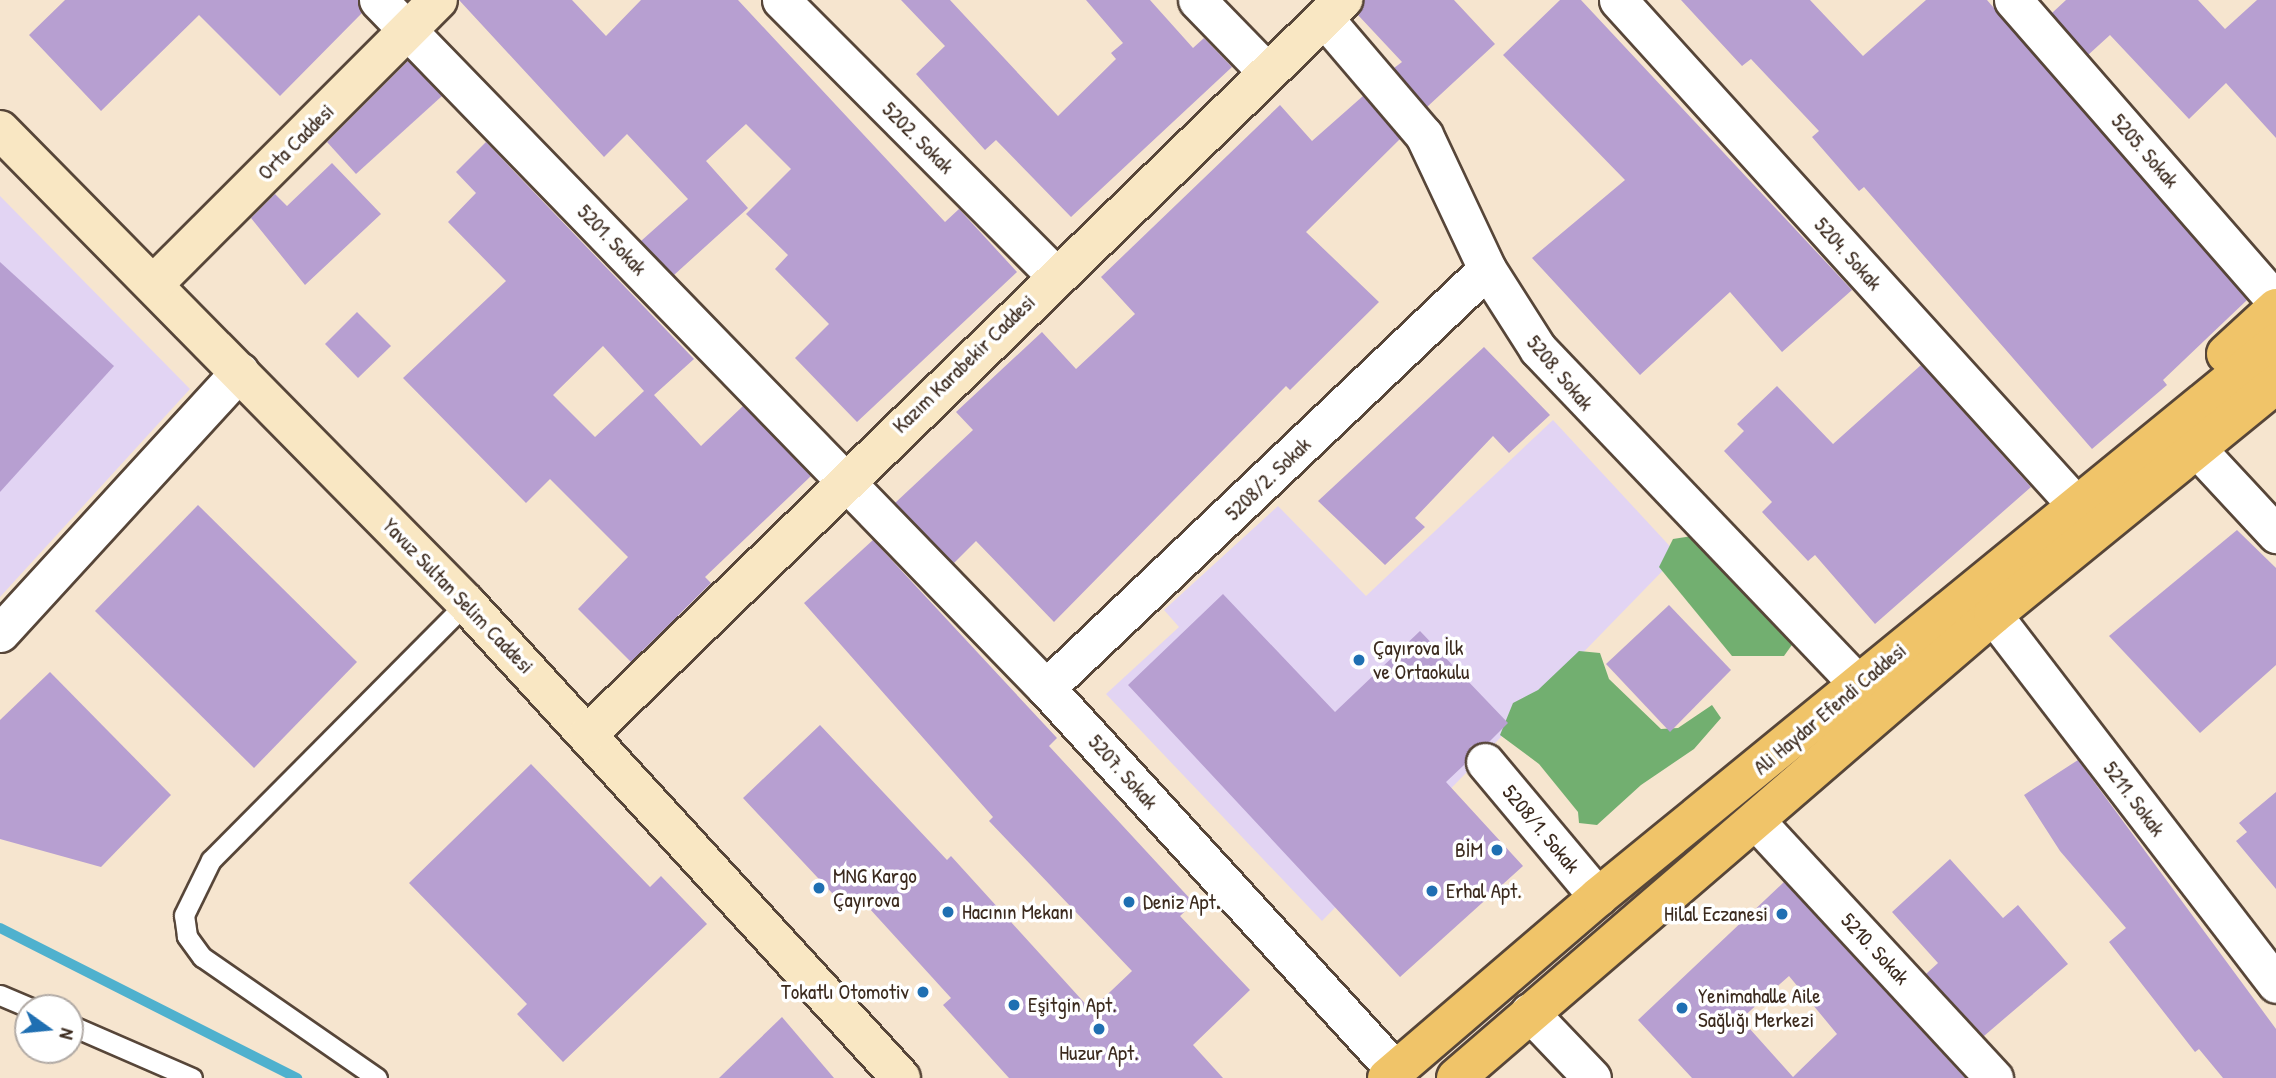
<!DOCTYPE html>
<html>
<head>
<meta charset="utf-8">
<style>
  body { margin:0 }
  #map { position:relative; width:2276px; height:1078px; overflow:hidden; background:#f6e5cf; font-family:"Patrick Hand",sans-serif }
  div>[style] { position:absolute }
  .built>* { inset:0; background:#e2d4f3 }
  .forest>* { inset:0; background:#72af70 }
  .stream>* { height:10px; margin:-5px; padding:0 5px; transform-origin:5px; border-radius:5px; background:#4fb1ce }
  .building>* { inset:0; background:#b79fd1 }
  .roads { filter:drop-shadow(2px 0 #574639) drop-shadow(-2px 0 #574639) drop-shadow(0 2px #574639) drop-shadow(0 -2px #574639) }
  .lane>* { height:19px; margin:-9.5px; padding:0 9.5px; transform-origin:9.5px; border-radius:9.5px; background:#fff }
  .street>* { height:37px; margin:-18.5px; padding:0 18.5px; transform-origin:18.5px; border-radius:18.5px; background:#fff }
  .secondary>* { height:38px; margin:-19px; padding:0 19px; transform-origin:19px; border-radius:19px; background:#f9e7c3 }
  .primary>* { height:38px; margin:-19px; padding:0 19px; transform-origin:19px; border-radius:19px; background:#f0c469 }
  .dots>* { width:19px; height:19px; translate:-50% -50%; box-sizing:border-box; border:4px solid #fff; border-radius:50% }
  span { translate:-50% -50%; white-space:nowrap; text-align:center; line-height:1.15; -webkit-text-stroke:7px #fff; paint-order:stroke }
  .street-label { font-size:21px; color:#3b2a1e }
  .poi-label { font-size:21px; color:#3b2a1e }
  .left { translate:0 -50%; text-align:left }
  .right { translate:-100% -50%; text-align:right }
  .north { position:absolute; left:14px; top:994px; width:70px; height:70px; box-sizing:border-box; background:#fff; border:2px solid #b1aaa5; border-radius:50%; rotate:105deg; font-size:19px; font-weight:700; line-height:28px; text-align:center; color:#3b2a1e }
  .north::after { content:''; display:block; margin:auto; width:24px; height:32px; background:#1f6fb2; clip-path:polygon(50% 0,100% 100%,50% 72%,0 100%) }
</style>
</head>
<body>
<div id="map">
  <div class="built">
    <div style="clip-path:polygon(0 196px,190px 389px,0 597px)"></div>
    <div style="clip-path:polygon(1553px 420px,1678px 555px,1322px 921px,1106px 694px,1179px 627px,1164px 610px,1278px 506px,1366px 596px)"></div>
  </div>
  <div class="forest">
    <div style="clip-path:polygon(1724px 531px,1751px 544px,1799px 635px,1784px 656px,1732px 656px,1659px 567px,1673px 539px)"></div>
    <div style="clip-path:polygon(1579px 651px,1600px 653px,1609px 679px,1661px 729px,1678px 728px,1712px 705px,1721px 718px,1694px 749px,1641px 785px,1597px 825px,1579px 823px,1578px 812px,1539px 764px,1500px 735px,1513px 703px,1538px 690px)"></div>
  </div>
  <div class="stream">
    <div style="left:0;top:928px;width:333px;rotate:26.8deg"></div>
  </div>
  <div class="building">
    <div style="clip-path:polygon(65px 0,358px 0,362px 13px,280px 96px,199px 15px,101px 111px,29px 35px)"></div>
    <div style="clip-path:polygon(459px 0,572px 0,606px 36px,641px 0,738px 0,945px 222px,959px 209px,1017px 272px,857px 422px,795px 358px,829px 324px,775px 269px,788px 255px,746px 214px,791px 169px,746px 124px,706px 161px,748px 208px,674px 275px,641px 241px,688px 199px,627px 134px,604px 157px)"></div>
    <div style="clip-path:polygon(901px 0,950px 0,1058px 116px,1116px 59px,1111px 53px,1123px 43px,1086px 0,1150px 0,1193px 48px,1204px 38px,1232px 67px,1071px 217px,996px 140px,985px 150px,916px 74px,945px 46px)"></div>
    <div style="clip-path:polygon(1364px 0,1454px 0,1495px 44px,1427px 107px,1394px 68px,1402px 62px,1358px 15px)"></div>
    <div style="clip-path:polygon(1560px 0,1581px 0,1852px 290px,1782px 352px,1730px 292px,1640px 375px,1532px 258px,1625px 180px,1503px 55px)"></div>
    <div style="clip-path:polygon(1681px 0,1810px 0,1863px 56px,1926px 0,1987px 0,2247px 300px,2163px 380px,2167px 385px,2092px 449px,1864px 187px,1859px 191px,1812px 137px,1819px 131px,1751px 59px,1742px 66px)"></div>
    <div style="clip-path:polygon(2066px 0,2198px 0,2225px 29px,2257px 0,2276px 0,2276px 138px,2226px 83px,2189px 119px,2110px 35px,2088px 55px,2052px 13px)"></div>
    <div style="clip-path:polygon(408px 61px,442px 96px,356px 174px,327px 142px)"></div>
    <div style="clip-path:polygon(1363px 96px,1400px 139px,1306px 232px,1379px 302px,1290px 390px,1286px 386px,1054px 622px,976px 541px,954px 563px,895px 503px,973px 430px,956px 412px,1042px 332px,1076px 369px,1135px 314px,1101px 277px,1280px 105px,1312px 141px)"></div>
    <div style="clip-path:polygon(evenodd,486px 142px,694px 359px,654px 395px,701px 446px,743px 406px,811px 476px,705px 577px,711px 583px,631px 662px,578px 609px,628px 557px,550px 479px,526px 503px,403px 378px,506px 281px,448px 222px,476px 193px,456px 172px,486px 142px,603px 346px,644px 391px,595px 437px,553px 395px,603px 346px)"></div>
    <div style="clip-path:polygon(332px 163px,381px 214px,305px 285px,251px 218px,275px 194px,287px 206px)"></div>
    <div style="clip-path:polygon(0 262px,114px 366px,0 492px)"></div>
    <div style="clip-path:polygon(357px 312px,391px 346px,358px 378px,325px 344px)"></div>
    <div style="clip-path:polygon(1484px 347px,1550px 415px,1509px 453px,1493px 436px,1415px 518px,1425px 527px,1385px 565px,1318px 501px)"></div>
    <div style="clip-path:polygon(1921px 365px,2031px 487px,1875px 624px,1815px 555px,1808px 561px,1762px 512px,1772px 502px,1724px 451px,1744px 431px,1737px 424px,1777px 386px,1833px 444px)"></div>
    <div style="clip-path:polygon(198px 505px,357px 662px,254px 768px,95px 611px)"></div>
    <div style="clip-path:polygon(2237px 530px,2276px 568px,2276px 665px,2200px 733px,2109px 636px)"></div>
    <div style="clip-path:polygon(873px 540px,1057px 738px,1049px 746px,1194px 903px,1180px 916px,1250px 990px,1193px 1045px,1223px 1078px,1009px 1078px,943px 1005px,951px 998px,859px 897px,847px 909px,743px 798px,820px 725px,947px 860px,951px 856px,1091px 1010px,1132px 971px,989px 821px,993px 817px,804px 603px)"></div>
    <div style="clip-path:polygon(1223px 594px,1335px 712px,1420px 631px,1508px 723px,1489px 742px,1471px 746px,1464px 765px,1446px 782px,1523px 866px,1400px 977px,1128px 685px)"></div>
    <div style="clip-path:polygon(1669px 605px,1731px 670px,1670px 732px,1606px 664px)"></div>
    <div style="clip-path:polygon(50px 672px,171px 795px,101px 867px,0 839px,0 720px)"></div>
    <div style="clip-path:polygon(2078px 760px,2276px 1029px,2276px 1078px,2223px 1078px,2199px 1049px,2195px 1052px,2109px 942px,2126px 928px,2060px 851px,2024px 795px)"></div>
    <div style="clip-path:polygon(531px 764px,650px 887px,661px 876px,707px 924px,563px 1062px,517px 1014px,527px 1004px,409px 883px)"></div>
    <div style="clip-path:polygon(2276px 792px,2276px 889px,2236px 841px,2247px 832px,2239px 823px)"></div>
    <div style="clip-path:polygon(1950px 859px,2003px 918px,2018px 905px,2068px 964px,1984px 1036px,1926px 974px,1938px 963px,1892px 912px)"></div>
    <div style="clip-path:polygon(evenodd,1784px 882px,1965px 1078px,1692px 1078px,1638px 1020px,1784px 882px,1789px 976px,1837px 1034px,1793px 1077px,1741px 1019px,1789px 976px)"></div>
    <div style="clip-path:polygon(782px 1017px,834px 1078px,719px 1078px)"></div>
  </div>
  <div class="roads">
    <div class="lane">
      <div style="left:0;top:995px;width:34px;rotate:23deg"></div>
      <div style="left:70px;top:1025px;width:133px;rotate:23.5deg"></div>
      <div style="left:377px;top:1078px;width:213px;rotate:-145.3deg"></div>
      <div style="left:202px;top:957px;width:26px;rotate:-126deg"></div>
      <div style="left:187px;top:936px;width:21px;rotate:-98deg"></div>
      <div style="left:184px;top:915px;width:61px;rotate:-63.9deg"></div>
      <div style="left:211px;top:860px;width:362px;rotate:-45.2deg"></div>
    </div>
    <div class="street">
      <div style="left:378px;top:0;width:959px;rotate:45.85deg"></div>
      <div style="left:1046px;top:688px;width:517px;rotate:47.58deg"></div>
      <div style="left:781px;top:0;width:388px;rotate:45.1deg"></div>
      <div style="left:1197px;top:0;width:99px;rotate:45.8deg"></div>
      <div style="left:1618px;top:0;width:686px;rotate:47.78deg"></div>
      <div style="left:2013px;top:0;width:400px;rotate:48.9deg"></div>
      <div style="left:1324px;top:18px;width:154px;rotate:49.5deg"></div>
      <div style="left:1424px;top:135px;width:148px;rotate:64.8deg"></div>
      <div style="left:1487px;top:269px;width:95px;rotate:57.5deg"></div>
      <div style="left:1538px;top:349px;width:463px;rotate:46.3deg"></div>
      <div style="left:2198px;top:450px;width:115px;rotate:47.1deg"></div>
      <div style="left:1993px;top:615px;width:465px;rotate:52.5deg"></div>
      <div style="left:0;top:633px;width:355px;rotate:-47.5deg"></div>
      <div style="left:1046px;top:688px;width:608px;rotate:-43.53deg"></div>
      <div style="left:1485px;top:762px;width:176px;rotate:50.1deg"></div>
      <div style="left:1755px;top:820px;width:352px;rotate:47.2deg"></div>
      <div style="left:1529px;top:1012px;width:91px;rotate:46.3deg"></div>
    </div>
    <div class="secondary">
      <div style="left:0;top:130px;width:664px;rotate:45.43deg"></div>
      <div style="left:466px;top:603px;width:644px;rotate:47.52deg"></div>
      <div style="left:155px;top:283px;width:400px;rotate:-45deg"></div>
      <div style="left:589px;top:733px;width:1052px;rotate:-44.19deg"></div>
    </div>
    <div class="primary">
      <div style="left:2226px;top:354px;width:68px;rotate:-42.6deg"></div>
      <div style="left:1387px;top:1078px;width:278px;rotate:-40.6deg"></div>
      <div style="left:1598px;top:897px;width:876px;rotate:-39.25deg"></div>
      <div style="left:1456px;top:1078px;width:709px;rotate:-40.77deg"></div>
      <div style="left:1993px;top:615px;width:365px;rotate:-39.2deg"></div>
    </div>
  </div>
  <div class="dots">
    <div style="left:1359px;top:660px;background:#1f6fb2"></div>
    <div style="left:1497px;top:850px;background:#1f6fb2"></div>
    <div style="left:819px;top:888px;background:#1f6fb2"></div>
    <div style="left:1432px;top:891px;background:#1f6fb2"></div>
    <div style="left:1129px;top:902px;background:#1f6fb2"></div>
    <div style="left:948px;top:912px;background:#1f6fb2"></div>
    <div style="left:1782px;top:914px;background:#1f6fb2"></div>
    <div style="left:923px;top:992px;background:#1f6fb2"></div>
    <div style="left:1014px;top:1005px;background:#1f6fb2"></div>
    <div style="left:1682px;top:1008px;background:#1f6fb2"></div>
    <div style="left:1099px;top:1029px;background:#1f6fb2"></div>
  </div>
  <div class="street-label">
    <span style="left:918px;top:138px;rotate:45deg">5202. Sokak</span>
    <span style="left:296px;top:142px;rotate:-45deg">Orta Caddesi</span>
    <span style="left:2145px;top:151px;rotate:49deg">5205. Sokak</span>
    <span style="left:612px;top:240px;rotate:46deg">5201. Sokak</span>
    <span style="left:1848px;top:254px;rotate:48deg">5204. Sokak</span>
    <span style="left:964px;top:364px;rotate:-44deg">Kazım Karabekir Caddesi</span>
    <span style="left:1560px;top:373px;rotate:50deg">5208. Sokak</span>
    <span style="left:1268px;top:479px;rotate:-44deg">5208/2. Sokak</span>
    <span style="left:458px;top:596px;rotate:46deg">Yavuz Sultan Selim Caddesi</span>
    <span style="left:1830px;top:709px;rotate:-40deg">Ali Haydar Efendi Caddesi</span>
    <span style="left:1123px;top:772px;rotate:48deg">5207. Sokak</span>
    <span style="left:2134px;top:799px;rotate:53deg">5211. Sokak</span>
    <span style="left:1541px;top:829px;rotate:50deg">5208/1. Sokak</span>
    <span style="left:1875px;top:949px;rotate:47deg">5210. Sokak</span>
  </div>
  <div class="poi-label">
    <span class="left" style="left:1373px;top:660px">Çayırova İlk<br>ve Ortaokulu</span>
    <span class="right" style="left:1483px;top:850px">BİM</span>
    <span class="left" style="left:833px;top:888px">MNG Kargo<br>Çayırova</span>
    <span class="left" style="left:1446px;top:891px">Erhal Apt.</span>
    <span class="left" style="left:1143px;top:902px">Deniz Apt.</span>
    <span class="left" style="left:962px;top:912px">Hacının Mekanı</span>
    <span class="right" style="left:1768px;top:914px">Hilal Eczanesi</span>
    <span class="right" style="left:909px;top:992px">Tokatlı Otomotiv</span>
    <span class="left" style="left:1698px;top:1008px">Yenimahalle Aile<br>Sağlığı Merkezi</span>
    <span class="left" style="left:1028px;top:1005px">Eşitgin Apt.</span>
    <span style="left:1099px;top:1053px">Huzur Apt.</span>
  </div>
  <div class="north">N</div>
</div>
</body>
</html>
